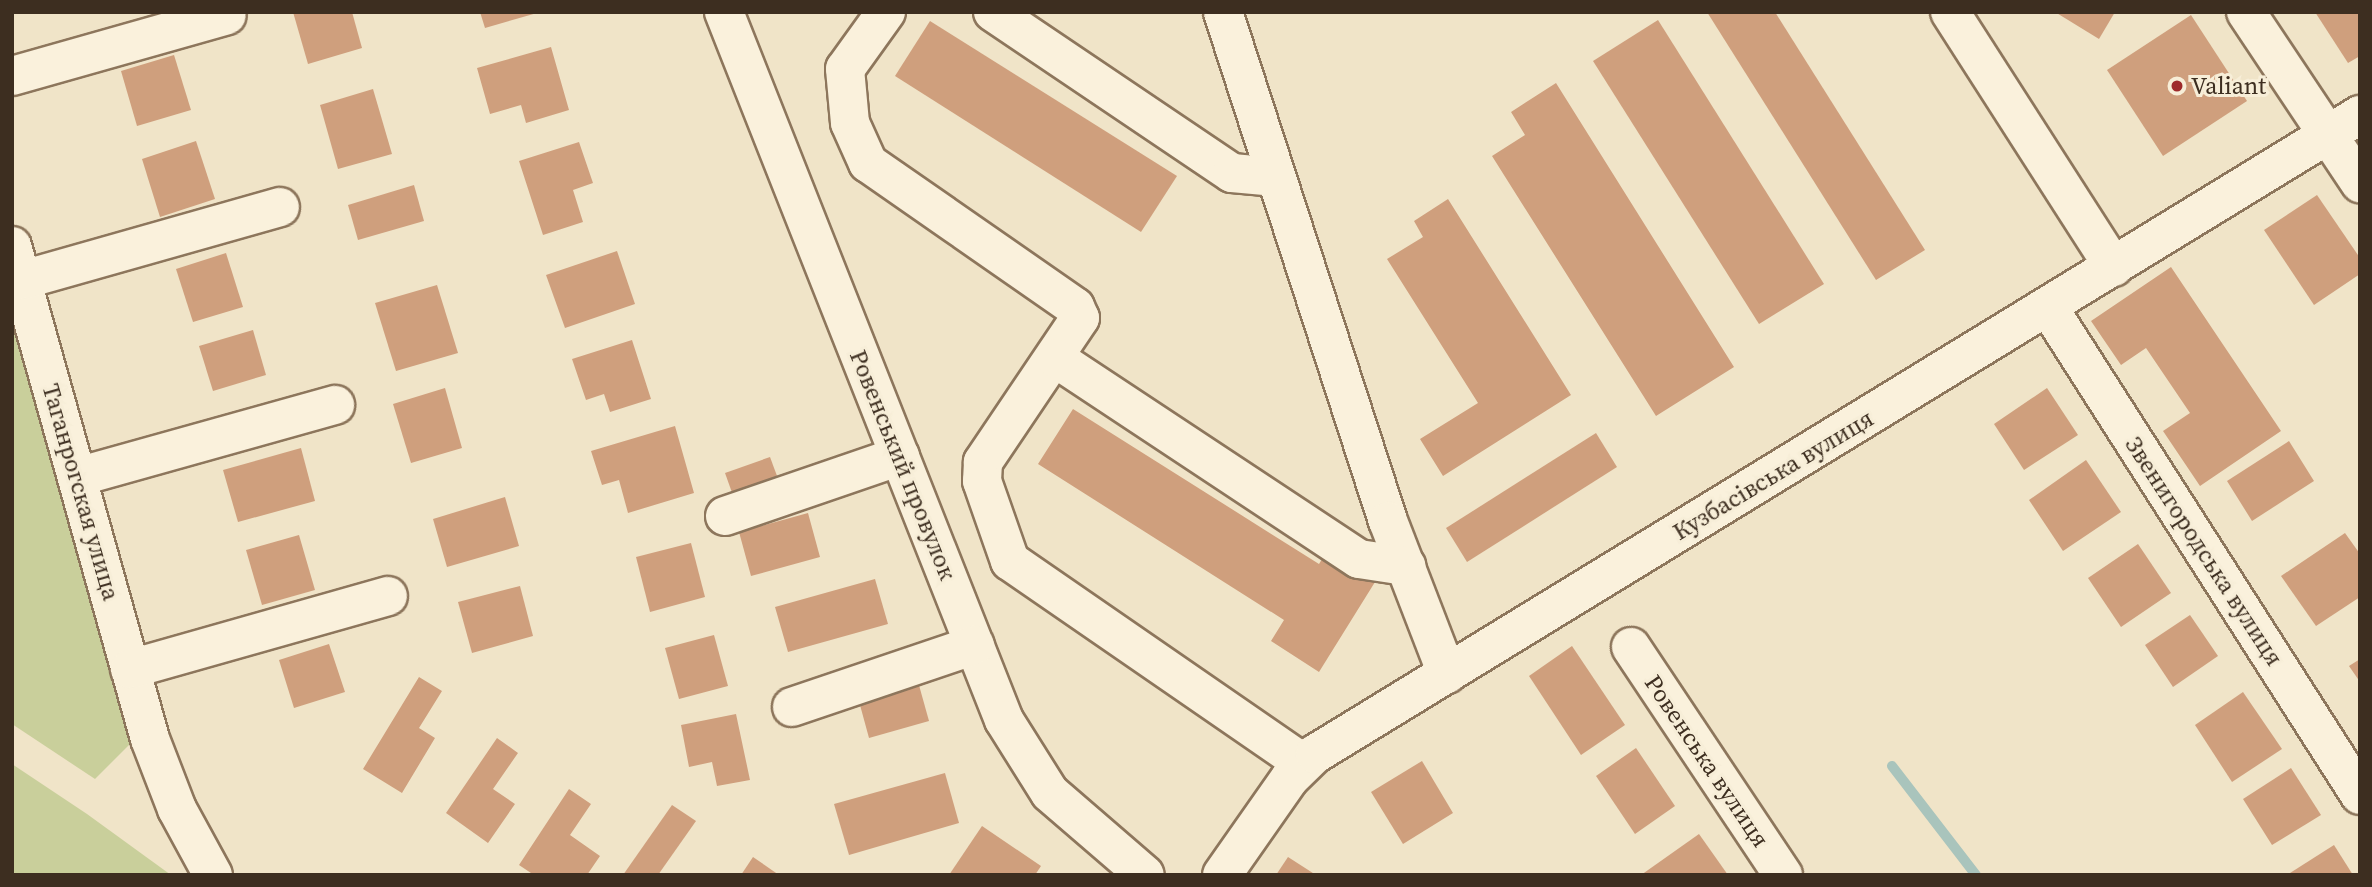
<!DOCTYPE html>
<html>
<head>
<meta charset="utf-8">
<style>
  body { margin:0 }
  #map { position:relative; width:2372px; height:887px; overflow:hidden; background:#f0e4c8; font-family:"Source Serif 4",serif }
  div>[style] { position:absolute }
  .green>* { inset:0; background:#c9cf9b }
  .stream>* { height:10px; margin:-5px; padding:0 5px; transform-origin:5px; border-radius:5px; background:#a9c4bc }
  .building>* { inset:0; background:#cf9f7d }
  .roads { filter:drop-shadow(2px 0 #8d765c) drop-shadow(-2px 0 #8d765c) drop-shadow(0 2px #8d765c) drop-shadow(0 -2px #8d765c) }
  .minor>* { height:38px; margin:-19px; padding:0 19px; transform-origin:19px; border-radius:19px; background:#faf1dc }
  .dots>* { width:19px; height:19px; translate:-50% -50%; box-sizing:border-box; border:4px solid #f7eed8; border-radius:50% }
  span { translate:-50% -50%; white-space:nowrap; text-align:center; line-height:1.15; -webkit-text-stroke:6px #f7eed8; paint-order:stroke }
  .poi-label { font-size:24px; color:#3d2e20 }
  .left { translate:0 -50%; text-align:left }
  .street-label { font-size:24px; color:#3d2e20 }
  .frame { position:absolute; inset:0; border:14px solid #3d2e20; pointer-events:none }
</style>
</head>
<body>
<div id="map">
  <div class="green">
    <div style="clip-path:polygon(12px 308px,133px 741px,95px 779px,12px 724px)"></div>
    <div style="clip-path:polygon(12px 764px,87px 814px,171px 875px,12px 875px)"></div>
  </div>
  <div class="stream">
    <div style="left:1892px;top:766px;width:138px;rotate:52.4deg"></div>
  </div>
  <div class="building">
    <div style="clip-path:polygon(293px 12px,352px 12px,362px 48px,308px 64px)"></div>
    <div style="clip-path:polygon(480px 12px,537px 12px,537px 13px,485px 28px)"></div>
    <div style="clip-path:polygon(1707px 12px,1775px 12px,1925px 250px,1876px 280px)"></div>
    <div style="clip-path:polygon(2055px 12px,2115px 12px,2099px 39px)"></div>
    <div style="clip-path:polygon(2315px 12px,2360px 12px,2360px 56px,2348px 63px)"></div>
    <div style="clip-path:polygon(2191px 15px,2247px 101px,2163px 156px,2107px 70px)"></div>
    <div style="clip-path:polygon(1658px 20px,1824px 284px,1759px 324px,1593px 61px)"></div>
    <div style="clip-path:polygon(930px 21px,1177px 176px,1141px 232px,895px 76px)"></div>
    <div style="clip-path:polygon(551px 47px,569px 110px,526px 123px,521px 105px,490px 114px,477px 68px)"></div>
    <div style="clip-path:polygon(174px 55px,191px 110px,137px 126px,121px 71px)"></div>
    <div style="clip-path:polygon(1556px 83px,1734px 367px,1656px 416px,1492px 156px,1525px 135px,1511px 112px)"></div>
    <div style="clip-path:polygon(373px 89px,392px 154px,338px 169px,320px 105px)"></div>
    <div style="clip-path:polygon(196px 141px,215px 199px,160px 217px,142px 159px)"></div>
    <div style="clip-path:polygon(579px 142px,593px 183px,573px 190px,583px 222px,543px 235px,519px 161px)"></div>
    <div style="clip-path:polygon(414px 185px,424px 221px,358px 240px,348px 205px)"></div>
    <div style="clip-path:polygon(2317px 195px,2360px 258px,2360px 274px,2314px 305px,2264px 230px)"></div>
    <div style="clip-path:polygon(1448px 199px,1571px 395px,1443px 476px,1420px 439px,1478px 403px,1387px 259px,1423px 237px,1414px 221px)"></div>
    <div style="clip-path:polygon(617px 251px,635px 304px,565px 328px,546px 275px)"></div>
    <div style="clip-path:polygon(226px 253px,243px 307px,193px 322px,176px 269px)"></div>
    <div style="clip-path:polygon(2171px 267px,2281px 431px,2200px 486px,2163px 431px,2190px 413px,2146px 348px,2121px 365px,2091px 321px)"></div>
    <div style="clip-path:polygon(437px 285px,458px 353px,396px 371px,375px 303px)"></div>
    <div style="clip-path:polygon(253px 330px,266px 375px,213px 391px,199px 346px)"></div>
    <div style="clip-path:polygon(632px 340px,651px 399px,610px 412px,604px 394px,586px 400px,572px 359px)"></div>
    <div style="clip-path:polygon(445px 388px,462px 448px,411px 463px,393px 404px)"></div>
    <div style="clip-path:polygon(2047px 388px,2078px 435px,2024px 470px,1994px 424px)"></div>
    <div style="clip-path:polygon(1073px 409px,1319px 564px,1332px 543px,1380px 574px,1319px 672px,1271px 641px,1284px 620px,1038px 464px)"></div>
    <div style="clip-path:polygon(675px 426px,694px 493px,628px 513px,619px 480px,602px 485px,591px 451px)"></div>
    <div style="clip-path:polygon(1596px 433px,1617px 467px,1467px 562px,1446px 528px)"></div>
    <div style="clip-path:polygon(2289px 441px,2314px 481px,2252px 521px,2227px 481px)"></div>
    <div style="clip-path:polygon(301px 448px,315px 501px,238px 522px,223px 470px)"></div>
    <div style="clip-path:polygon(770px 457px,780px 484px,735px 501px,725px 473px)"></div>
    <div style="clip-path:polygon(2086px 460px,2121px 512px,2063px 551px,2029px 500px)"></div>
    <div style="clip-path:polygon(505px 497px,519px 546px,447px 567px,433px 519px)"></div>
    <div style="clip-path:polygon(808px 513px,820px 557px,751px 576px,739px 532px)"></div>
    <div style="clip-path:polygon(2345px 533px,2360px 554px,2360px 597px,2316px 626px,2281px 576px)"></div>
    <div style="clip-path:polygon(299px 535px,315px 590px,262px 605px,246px 550px)"></div>
    <div style="clip-path:polygon(691px 543px,705px 597px,650px 612px,636px 557px)"></div>
    <div style="clip-path:polygon(2138px 544px,2171px 593px,2121px 627px,2088px 578px)"></div>
    <div style="clip-path:polygon(875px 579px,888px 624px,788px 652px,775px 607px)"></div>
    <div style="clip-path:polygon(520px 586px,533px 636px,472px 653px,458px 602px)"></div>
    <div style="clip-path:polygon(2190px 615px,2218px 656px,2173px 687px,2145px 645px)"></div>
    <div style="clip-path:polygon(714px 635px,728px 686px,679px 699px,665px 648px)"></div>
    <div style="clip-path:polygon(329px 644px,345px 692px,294px 708px,279px 660px)"></div>
    <div style="clip-path:polygon(1572px 646px,1625px 725px,1581px 755px,1529px 676px)"></div>
    <div style="clip-path:polygon(2360px 659px,2360px 682px,2349px 666px)"></div>
    <div style="clip-path:polygon(419px 677px,442px 691px,419px 728px,435px 738px,402px 793px,363px 769px)"></div>
    <div style="clip-path:polygon(917px 678px,929px 721px,869px 738px,857px 694px)"></div>
    <div style="clip-path:polygon(2243px 692px,2282px 749px,2232px 782px,2195px 725px)"></div>
    <div style="clip-path:polygon(736px 714px,750px 780px,717px 786px,712px 762px,689px 767px,681px 725px)"></div>
    <div style="clip-path:polygon(497px 738px,518px 753px,493px 789px,515px 804px,488px 843px,446px 813px)"></div>
    <div style="clip-path:polygon(1636px 748px,1675px 806px,1635px 834px,1596px 776px)"></div>
    <div style="clip-path:polygon(1422px 761px,1453px 813px,1403px 844px,1371px 792px)"></div>
    <div style="clip-path:polygon(2291px 768px,2321px 815px,2272px 845px,2243px 799px)"></div>
    <div style="clip-path:polygon(945px 773px,959px 823px,849px 855px,834px 804px)"></div>
    <div style="clip-path:polygon(569px 789px,591px 804px,570px 835px,600px 856px,587px 875px,534px 875px,519px 865px)"></div>
    <div style="clip-path:polygon(672px 805px,696px 821px,658px 875px,623px 875px)"></div>
    <div style="clip-path:polygon(982px 826px,1041px 866px,1035px 875px,949px 875px)"></div>
    <div style="clip-path:polygon(1699px 834px,1728px 875px,1641px 875px)"></div>
    <div style="clip-path:polygon(2334px 845px,2353px 875px,2291px 875px,2290px 873px)"></div>
    <div style="clip-path:polygon(753px 857px,779px 875px,741px 875px)"></div>
    <div style="clip-path:polygon(1288px 857px,1316px 875px,1276px 875px)"></div>
  </div>
  <div class="roads">
    <div class="minor">
      <div style="left:724px;top:12px;width:761px;rotate:68.42deg"></div>
      <div style="left:1004px;top:720px;width:86px;rotate:57.8deg"></div>
      <div style="left:1050px;top:793px;width:125px;rotate:40.8deg"></div>
      <div style="left:886px;top:12px;width:70px;rotate:125.7deg"></div>
      <div style="left:845px;top:69px;width:54px;rotate:84.7deg"></div>
      <div style="left:850px;top:123px;width:44px;rotate:65.8deg"></div>
      <div style="left:868px;top:163px;width:252px;rotate:34.8deg"></div>
      <div style="left:1075px;top:307px;width:12px;rotate:66deg"></div>
      <div style="left:1080px;top:318px;width:174px;rotate:124deg"></div>
      <div style="left:983px;top:462px;width:19px;rotate:93deg"></div>
      <div style="left:982px;top:481px;width:85px;rotate:70.7deg"></div>
      <div style="left:1010px;top:561px;width:357px;rotate:34.6deg"></div>
      <div style="left:993px;top:12px;width:288px;rotate:34deg"></div>
      <div style="left:1232px;top:173px;width:44px;rotate:5.2deg"></div>
      <div style="left:1223px;top:12px;width:535px;rotate:72.04deg"></div>
      <div style="left:1388px;top:521px;width:164px;rotate:68.9deg"></div>
      <div style="left:1950px;top:12px;width:303px;rotate:57.3deg"></div>
      <div style="left:2246px;top:12px;width:206px;rotate:56.3deg"></div>
      <div style="left:12px;top:76px;width:223px;rotate:-15.8deg"></div>
      <div style="left:12px;top:246px;width:512px;rotate:74.36deg"></div>
      <div style="left:150px;top:739px;width:75px;rotate:68.9deg"></div>
      <div style="left:177px;top:809px;width:75px;rotate:61.4deg"></div>
      <div style="left:22px;top:280px;width:268px;rotate:-15.8deg"></div>
      <div style="left:2048px;top:307px;width:579px;rotate:57.41deg"></div>
      <div style="left:1055px;top:358px;width:364px;rotate:33.5deg"></div>
      <div style="left:1359px;top:559px;width:48px;rotate:8.5deg"></div>
      <div style="left:77px;top:477px;width:268px;rotate:-15.6deg"></div>
      <div style="left:725px;top:516px;width:185px;rotate:-18.9deg"></div>
      <div style="left:1631px;top:647px;width:274px;rotate:56.3deg"></div>
      <div style="left:130px;top:669px;width:268px;rotate:-15.8deg"></div>
      <div style="left:792px;top:707px;width:193px;rotate:-18.7deg"></div>
      <div style="left:1222px;top:875px;width:118px;rotate:-55deg"></div>
      <div style="left:1290px;top:778px;width:35px;rotate:-44deg"></div>
      <div style="left:1315px;top:754px;width:1225px;rotate:-31.45deg"></div>
    </div>
  </div>
  <div class="dots">
    <div style="left:2177px;top:86px;background:#9e2a2b"></div>
  </div>
  <div class="poi-label">
    <span class="left" style="left:2191px;top:86px">Valiant</span>
  </div>
  <div class="street-label">
    <span style="left:903px;top:465px;rotate:68deg">Ровенський провулок</span>
    <span style="left:1773px;top:475px;rotate:-31deg">Кузбасівська вулиця</span>
    <span style="left:81px;top:492px;rotate:74deg">Таганрогская улица</span>
    <span style="left:2204px;top:551px;rotate:57deg">Звенигородська вулиця</span>
    <span style="left:1707px;top:761px;rotate:56deg">Ровенська вулиця</span>
  </div>
  <div class="frame"></div>
</div>
</body>
</html>
